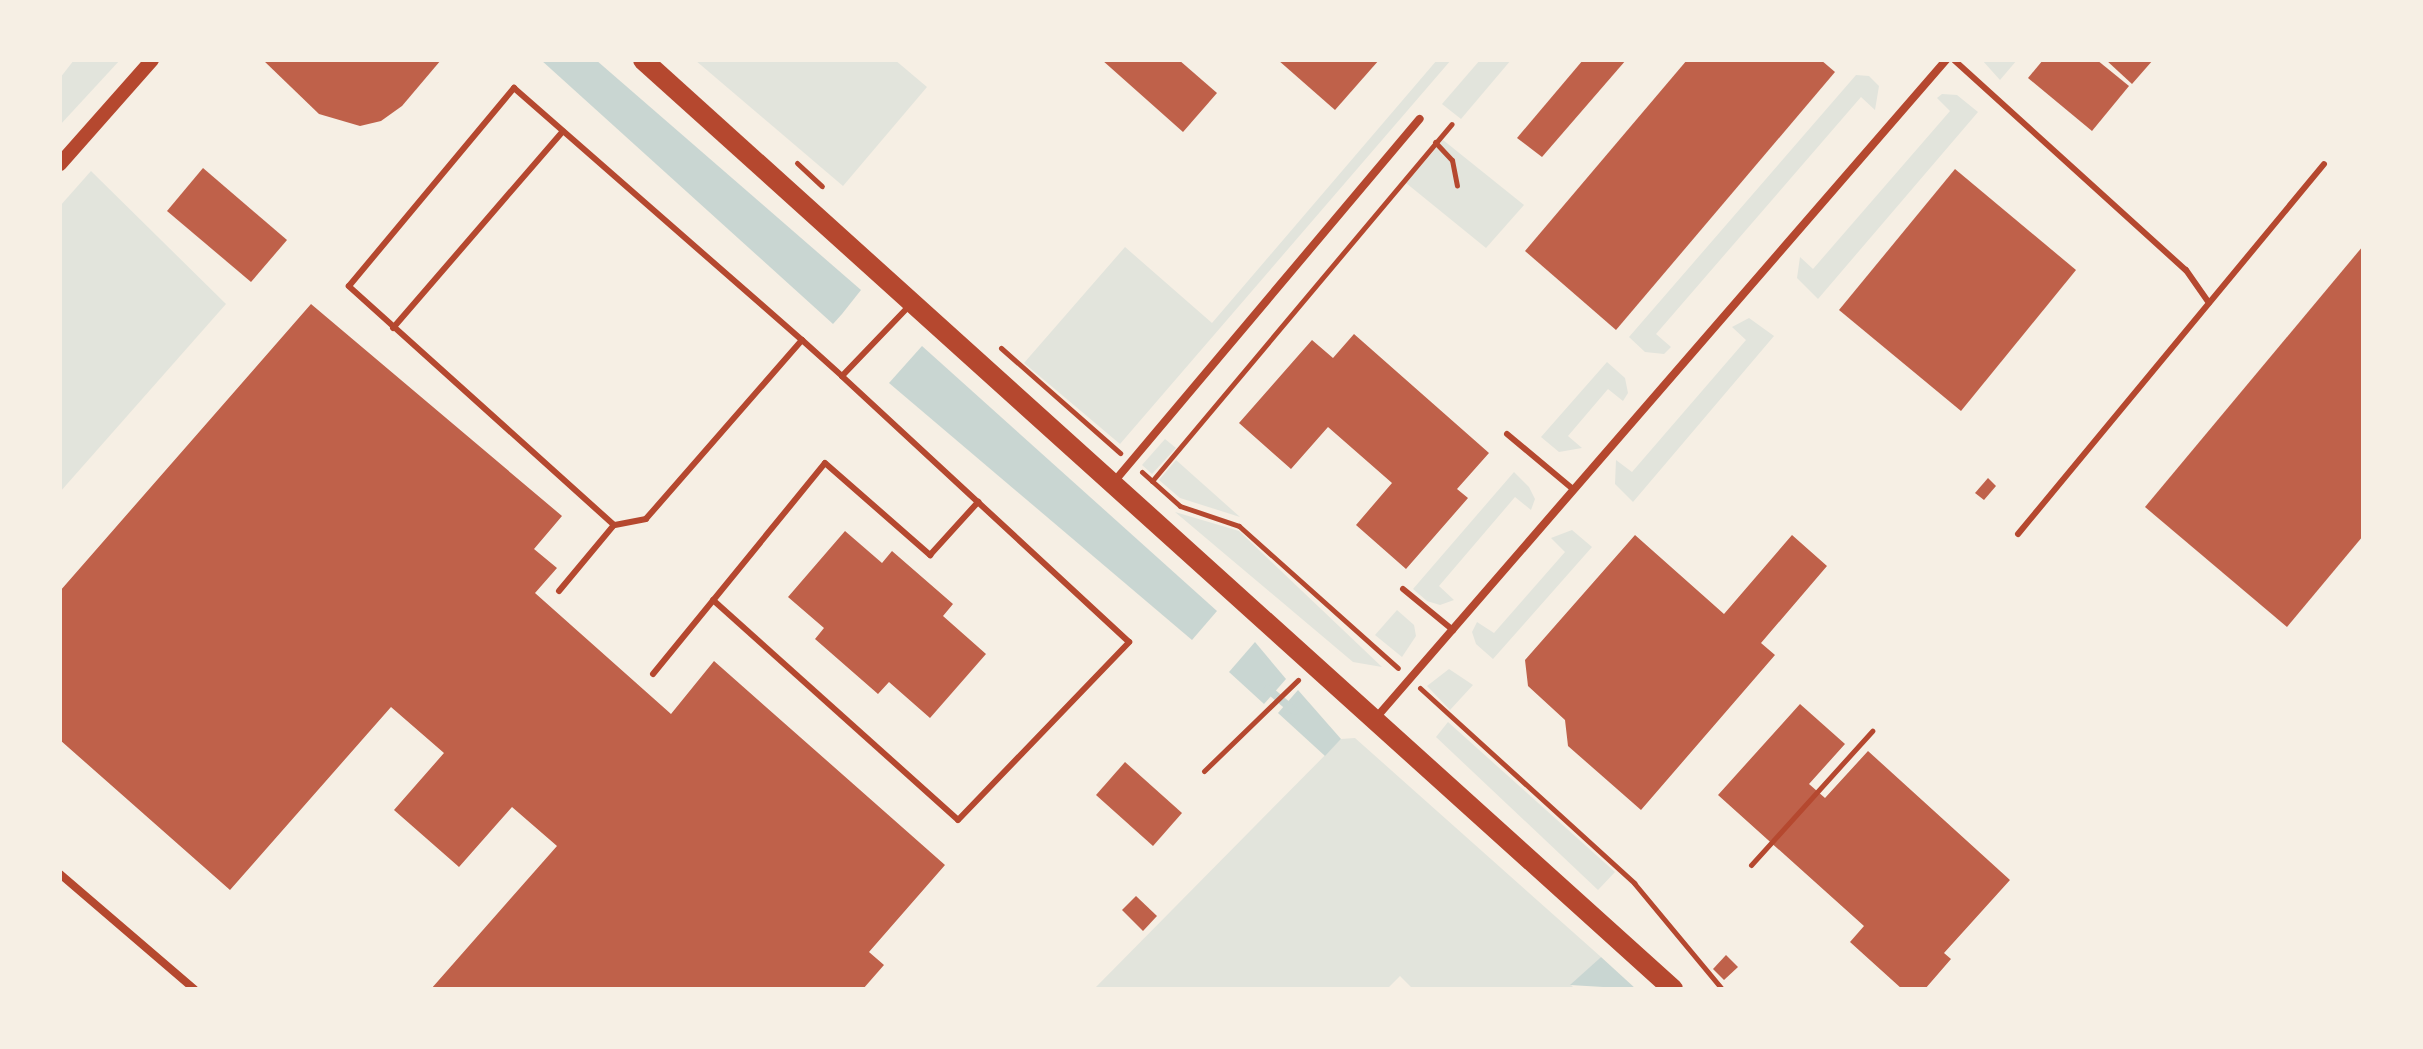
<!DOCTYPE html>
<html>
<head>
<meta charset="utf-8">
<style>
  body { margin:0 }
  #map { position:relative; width:2423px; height:1049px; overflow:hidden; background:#f6efe4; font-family:Mulish,sans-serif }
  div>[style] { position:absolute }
  .green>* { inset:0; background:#e2e4dc }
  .water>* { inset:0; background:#c9d6d2 }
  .stream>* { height:8px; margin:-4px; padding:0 4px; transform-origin:4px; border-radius:4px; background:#c9d6d2 }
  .building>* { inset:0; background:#bf614a }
  .path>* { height:5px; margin:-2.5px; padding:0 2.5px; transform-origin:2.5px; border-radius:2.5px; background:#b5482f }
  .service>* { height:6px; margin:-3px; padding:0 3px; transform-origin:3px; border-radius:3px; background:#b5482f }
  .minor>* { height:8px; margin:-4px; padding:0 4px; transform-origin:4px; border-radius:4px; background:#b5482f }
  .tertiary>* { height:14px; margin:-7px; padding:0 7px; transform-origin:7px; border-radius:7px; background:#b5482f }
  .primary>* { height:20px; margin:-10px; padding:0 10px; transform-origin:10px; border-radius:10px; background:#b5482f }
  span { translate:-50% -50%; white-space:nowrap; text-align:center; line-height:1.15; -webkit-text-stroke:7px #f6efe4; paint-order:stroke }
  .frame { position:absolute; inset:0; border:62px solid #f6efe4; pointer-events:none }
</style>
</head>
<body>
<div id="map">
  <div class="green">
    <div style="clip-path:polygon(74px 60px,120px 60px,60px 125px,60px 78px)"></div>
    <div style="clip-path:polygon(695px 60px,895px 60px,927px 87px,843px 186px)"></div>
    <div style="clip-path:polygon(1437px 60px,1451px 60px,1120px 444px,1024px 363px,1125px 247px,1212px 323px)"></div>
    <div style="clip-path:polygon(1480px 60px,1511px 60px,1461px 119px,1442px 104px)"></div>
    <div style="clip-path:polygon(1982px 60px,2017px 60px,2000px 80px)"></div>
    <div style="clip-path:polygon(1856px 75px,1869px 76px,1879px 86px,1875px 110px,1861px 97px,1656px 334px,1671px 347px,1664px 354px,1645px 352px,1629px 337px)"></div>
    <div style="clip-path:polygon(1942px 94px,1957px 95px,1978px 112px,1818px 299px,1797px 278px,1800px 257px,1813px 269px,1950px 111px,1937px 98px)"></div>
    <div style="clip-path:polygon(1443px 140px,1524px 205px,1486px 248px,1406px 183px)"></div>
    <div style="clip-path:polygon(91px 171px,226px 304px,60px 492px,60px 206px)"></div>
    <div style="clip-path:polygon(1749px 318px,1774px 336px,1633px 502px,1615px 484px,1616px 460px,1632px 472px,1746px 340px,1732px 327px)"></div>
    <div style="clip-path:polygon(1607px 362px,1625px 378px,1628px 393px,1623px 401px,1608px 389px,1568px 436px,1582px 448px,1559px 452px,1541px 437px)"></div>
    <div style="clip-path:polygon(1165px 439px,1176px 448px,1152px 474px,1142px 465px)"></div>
    <div style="clip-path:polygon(1176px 460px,1240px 517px,1180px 498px,1159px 480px)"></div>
    <div style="clip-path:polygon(1514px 472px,1529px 487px,1535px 499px,1531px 510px,1515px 497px,1439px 586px,1454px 600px,1440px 605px,1427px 601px,1413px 589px)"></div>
    <div style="clip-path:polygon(1175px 512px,1239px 531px,1382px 667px,1353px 662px)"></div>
    <div style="clip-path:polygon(1572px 530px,1592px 547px,1493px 659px,1476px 644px,1472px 632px,1477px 622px,1494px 633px,1565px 552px,1551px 538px)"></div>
    <div style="clip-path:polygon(1397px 610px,1414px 625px,1416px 636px,1402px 657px,1375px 635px)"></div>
    <div style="clip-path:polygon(1449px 669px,1473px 685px,1450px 710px,1427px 686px)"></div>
    <div style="clip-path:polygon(1448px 722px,1615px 872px,1598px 890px,1436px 737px)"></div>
    <div style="clip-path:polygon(1355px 738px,1601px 957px,1571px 985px,1575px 989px,1413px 989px,1400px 976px,1387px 989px,1094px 989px,1341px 739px)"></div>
  </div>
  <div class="water">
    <div style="clip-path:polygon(541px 60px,596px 60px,861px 290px,842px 314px,833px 324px)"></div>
    <div style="clip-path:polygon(922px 346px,1217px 611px,1192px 640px,889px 383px)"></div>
    <div style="clip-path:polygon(1255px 642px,1286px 679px,1264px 704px,1229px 672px)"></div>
    <div style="clip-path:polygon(1298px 690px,1341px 739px,1325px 756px,1278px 713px)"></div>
    <div style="clip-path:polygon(1601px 957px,1636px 989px,1570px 985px)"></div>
  </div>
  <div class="stream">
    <div style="left:1268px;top:689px;width:34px;rotate:40deg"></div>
  </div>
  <div class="building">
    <div style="clip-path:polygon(263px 60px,441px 60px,402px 106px,381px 121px,360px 126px,319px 114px)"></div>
    <div style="clip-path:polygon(1102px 60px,1179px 60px,1217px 93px,1183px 132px)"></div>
    <div style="clip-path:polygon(1278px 60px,1379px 60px,1335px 110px)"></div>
    <div style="clip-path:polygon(1583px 60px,1626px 60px,1542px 157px,1517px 138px)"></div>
    <div style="clip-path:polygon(1687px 60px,1821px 60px,1835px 72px,1616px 330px,1525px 251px)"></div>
    <div style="clip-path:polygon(2043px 60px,2097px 60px,2129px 86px,2092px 131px,2028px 78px)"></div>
    <div style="clip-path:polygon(2106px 60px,2153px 60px,2132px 84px)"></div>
    <div style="clip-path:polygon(203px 168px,287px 240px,251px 282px,167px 211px)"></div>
    <div style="clip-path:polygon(1955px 169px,2076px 270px,1961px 411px,1839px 310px)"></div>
    <div style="clip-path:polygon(2363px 246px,2363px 536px,2287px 627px,2145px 507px)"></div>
    <div style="clip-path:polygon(311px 304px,562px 516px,534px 549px,557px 568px,535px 593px,671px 714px,714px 661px,945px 865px,869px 952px,884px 965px,863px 989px,431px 989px,557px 846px,512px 807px,459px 867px,394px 810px,444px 753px,391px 707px,230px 890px,60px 740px,60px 591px)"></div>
    <div style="clip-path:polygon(1354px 334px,1489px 453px,1457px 489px,1468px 498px,1406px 569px,1356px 525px,1392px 483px,1328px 427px,1291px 469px,1239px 423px,1312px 340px,1333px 358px)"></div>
    <div style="clip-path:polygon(1988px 478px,1996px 486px,1984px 500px,1975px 493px)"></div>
    <div style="clip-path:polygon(845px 531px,882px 563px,892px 551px,953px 604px,943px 616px,986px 654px,930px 718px,889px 682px,878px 694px,815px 639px,824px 628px,788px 597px)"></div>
    <div style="clip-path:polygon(1635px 535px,1724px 614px,1792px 535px,1827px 566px,1761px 643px,1775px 655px,1641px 810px,1568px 746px,1565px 720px,1528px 686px,1525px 660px)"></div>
    <div style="clip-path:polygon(1800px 704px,1845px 744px,1809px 784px,1825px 798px,1868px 751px,2010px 880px,1944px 953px,1951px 959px,1925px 989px,1902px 989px,1850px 942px,1864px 926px,1718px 795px)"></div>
    <div style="clip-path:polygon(1125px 762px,1182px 813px,1153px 846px,1096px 795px)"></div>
    <div style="clip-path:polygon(1136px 896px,1157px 916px,1143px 931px,1122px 910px)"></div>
    <div style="clip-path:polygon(1726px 955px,1738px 967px,1724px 980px,1713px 969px)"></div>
  </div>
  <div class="path">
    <div style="left:1435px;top:142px;width:25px;rotate:47deg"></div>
    <div style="left:1452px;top:160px;width:26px;rotate:79deg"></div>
    <div style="left:797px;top:163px;width:34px;rotate:43deg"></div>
    <div style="left:1001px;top:348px;width:159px;rotate:41.4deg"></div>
    <div style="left:1142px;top:472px;width:51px;rotate:41.8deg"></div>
    <div style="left:1180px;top:506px;width:62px;rotate:18.7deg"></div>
    <div style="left:1239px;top:526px;width:213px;rotate:41.8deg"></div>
    <div style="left:1152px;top:481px;width:466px;rotate:-50deg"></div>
    <div style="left:1420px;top:688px;width:290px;rotate:42.3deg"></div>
    <div style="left:1634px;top:883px;width:138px;rotate:50.3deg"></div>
    <div style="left:1204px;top:771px;width:131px;rotate:-44.1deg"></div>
    <div style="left:1751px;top:865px;width:181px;rotate:-47.9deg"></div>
  </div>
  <div class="service">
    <div style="left:1954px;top:60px;width:313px;rotate:42.2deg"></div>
    <div style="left:2186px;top:270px;width:40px;rotate:55.1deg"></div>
    <div style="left:393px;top:328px;width:260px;rotate:-49.2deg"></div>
    <div style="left:802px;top:340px;width:54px;rotate:42deg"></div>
    <div style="left:842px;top:376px;width:98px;rotate:-46.2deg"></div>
    <div style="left:1507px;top:434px;width:87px;rotate:39.9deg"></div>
    <div style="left:2018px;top:534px;width:480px;rotate:-50.4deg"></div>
    <div style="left:1403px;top:589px;width:65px;rotate:39.4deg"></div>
    <div style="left:559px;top:591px;width:86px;rotate:-50.2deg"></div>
    <div style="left:614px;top:525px;width:357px;rotate:-138deg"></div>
    <div style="left:349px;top:286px;width:258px;rotate:-50.2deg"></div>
    <div style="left:514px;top:88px;width:383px;rotate:41.2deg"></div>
    <div style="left:802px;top:340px;width:237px;rotate:131.1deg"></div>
    <div style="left:646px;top:519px;width:33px;rotate:169deg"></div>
    <div style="left:713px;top:600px;width:329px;rotate:41.9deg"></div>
    <div style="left:958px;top:820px;width:247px;rotate:-46.1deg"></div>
    <div style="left:1129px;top:642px;width:391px;rotate:-137.2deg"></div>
    <div style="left:653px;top:674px;width:272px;rotate:-50.8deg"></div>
    <div style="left:825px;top:463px;width:140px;rotate:41.2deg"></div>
    <div style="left:930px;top:555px;width:72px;rotate:-47.8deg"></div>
  </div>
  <div class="minor">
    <div style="left:1113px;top:483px;width:476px;rotate:-49.9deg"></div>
    <div style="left:1375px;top:719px;width:872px;rotate:-49.09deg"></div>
    <div style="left:60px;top:874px;width:177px;rotate:40.6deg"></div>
  </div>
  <div class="tertiary">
    <div style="left:60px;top:164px;width:139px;rotate:-48.5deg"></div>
  </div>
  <div class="primary">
    <div style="left:643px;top:60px;width:1387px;rotate:42.05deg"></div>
  </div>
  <div class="frame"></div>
</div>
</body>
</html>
